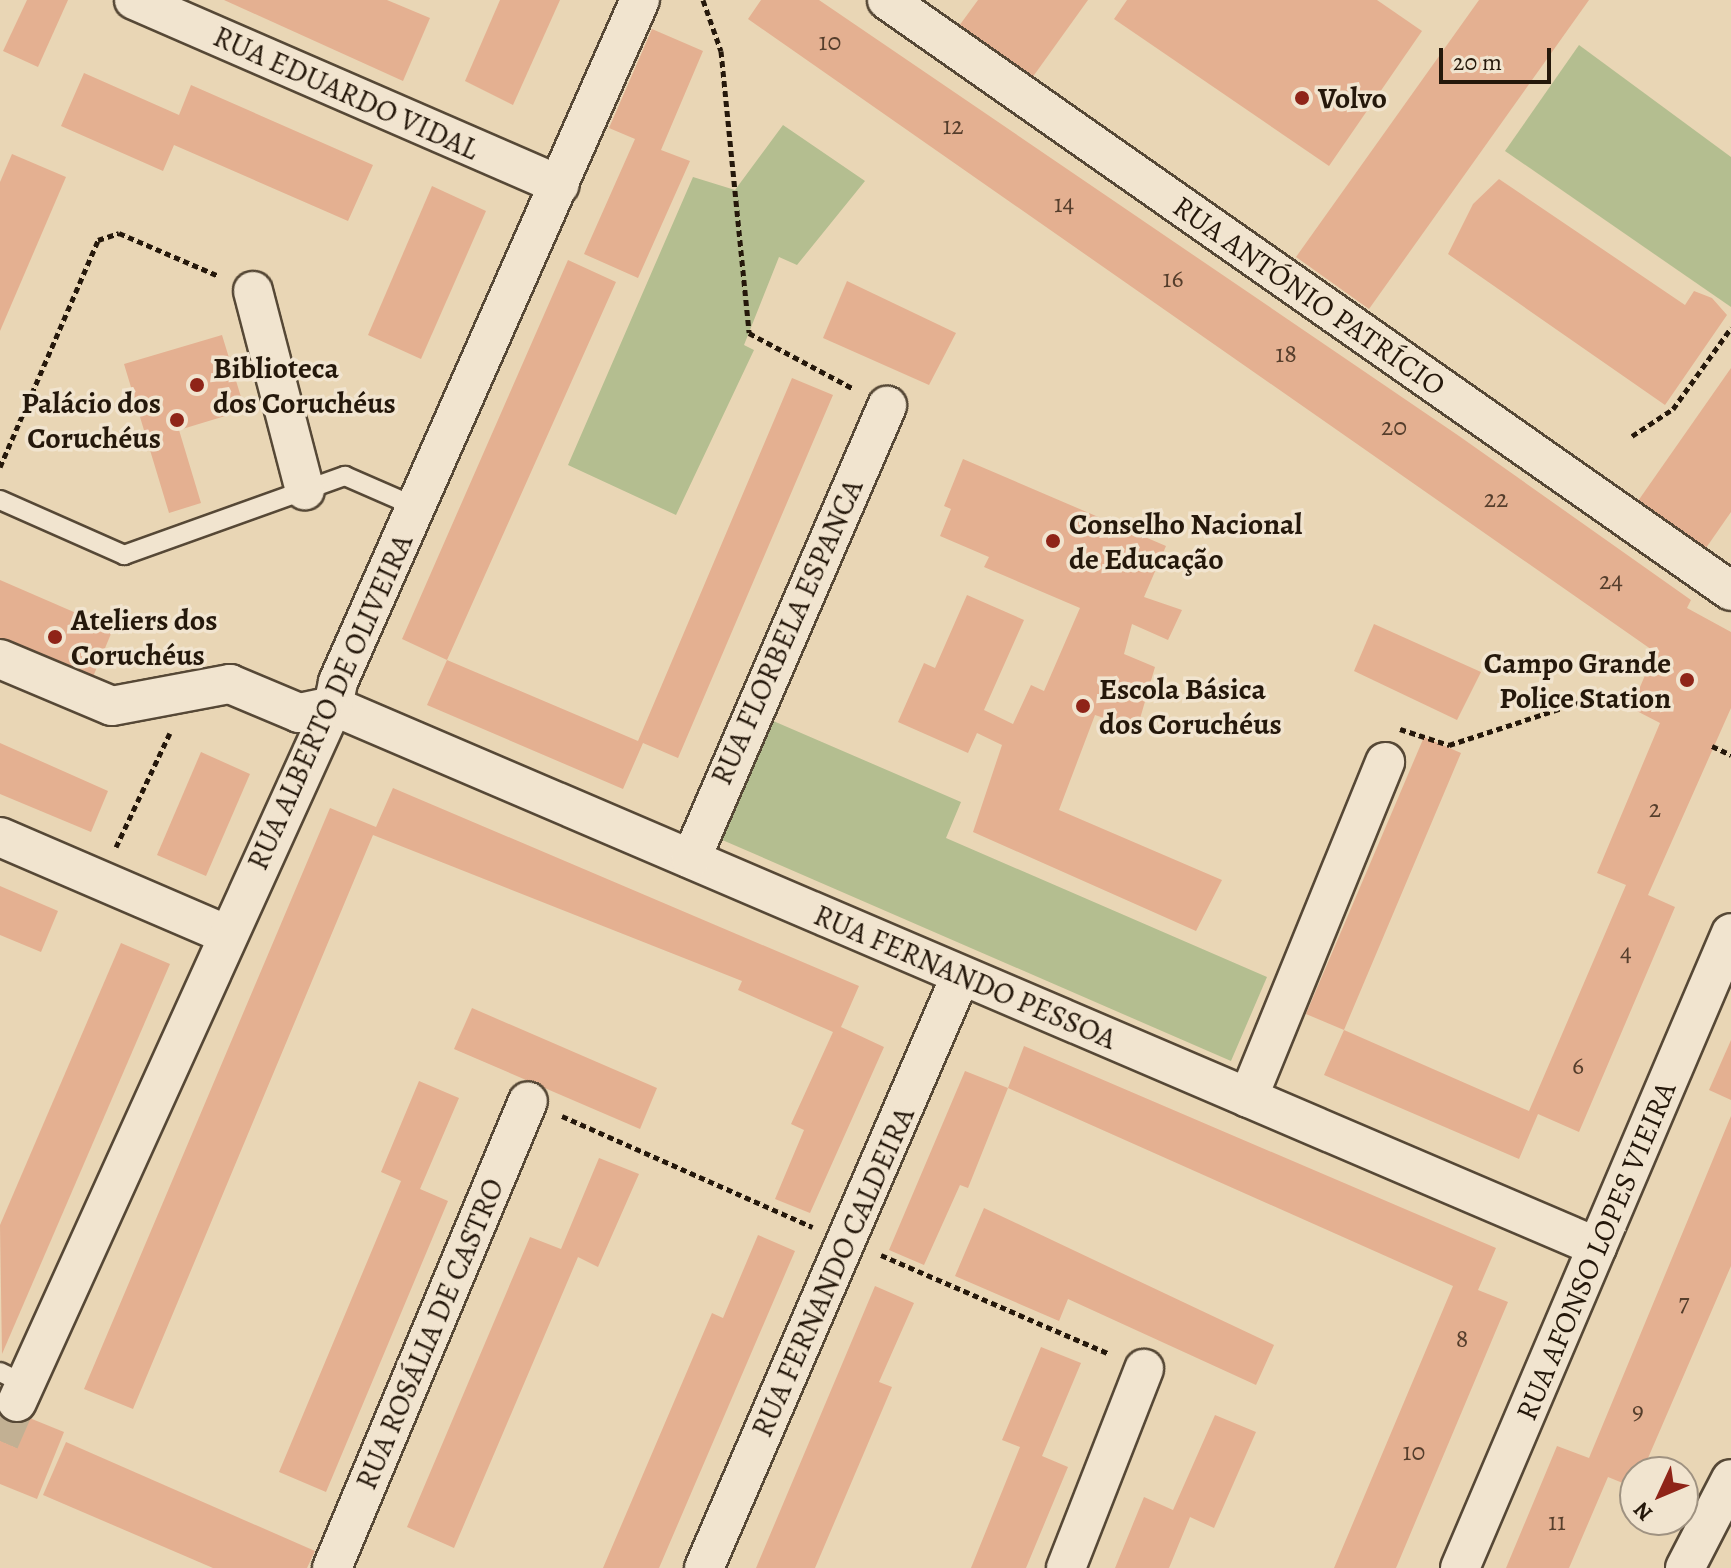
<!DOCTYPE html>
<html>
<head>
<meta charset="utf-8">
<style>
  body { margin:0 }
  #map { position:relative; width:1731px; height:1568px; overflow:hidden; background:#e9d6b5; font-family:Alegreya,serif }
  div>[style] { position:absolute }
  .green>* { inset:0; background:#b4be90 }
  .building>* { inset:0; background:#e4b091 }
  .street-tunnel>* { height:38px; margin-top:-19px; transform-origin:0; background:repeating-linear-gradient(90deg,#c2b093 0 38px,transparent 0 57px) }
  .path>* { height:5px; margin-top:-2.5px; transform-origin:0; background:repeating-linear-gradient(90deg,#25180b 0 6px,transparent 0 10px) }
  .roads { filter:drop-shadow(2px 0 #564836) drop-shadow(-2px 0 #564836) drop-shadow(0 2px #564836) drop-shadow(0 -2px #564836) }
  .lane>* { height:18px; margin:-9px; padding:0 9px; transform-origin:9px; border-radius:9px; background:#f1e4cf }
  .street>* { height:38px; margin:-19px; padding:0 19px; transform-origin:19px; border-radius:19px; background:#f1e4cf }
  .dots>* { width:22px; height:22px; translate:-50% -50%; box-sizing:border-box; border:4px solid #f1e4cf; border-radius:50% }
  span { translate:-50% -50%; white-space:nowrap; text-align:center; line-height:1.15; -webkit-text-stroke:7px #f1e4cf; paint-order:stroke }
  .number-label { font-size:26px; color:#553e2c }
  .number-label span { -webkit-text-stroke-width:0 }
  .street-label { font-size:30px; color:#25180b }
  .poi-label { font-size:30px; color:#25180b; font-weight:700 }
  .left { translate:0 -50%; text-align:left }
  .right { translate:-100% -50%; text-align:right }
  .north { position:absolute; left:1619px; top:1456px; width:80px; height:80px; box-sizing:border-box; background:#f1e4cf; border:2px solid #9f9281; border-radius:50%; rotate:226deg; font-size:22px; font-weight:700; line-height:32px; text-align:center; color:#25180b }
  .north::after { content:''; display:block; margin:auto; width:28px; height:36px; background:#8f2418; clip-path:polygon(50% 0,100% 100%,50% 72%,0 100%) }
  .scale { position:absolute; left:1439px; top:48px; width:112px; height:36px; box-sizing:border-box; border:4px solid #25180b; border-top:0; padding-left:10px; font-size:24px; line-height:28px; white-space:nowrap; color:#25180b; -webkit-text-stroke:6px #f1e4cf; paint-order:stroke }
</style>
</head>
<body>
<div id="map">
  <div class="green">
    <div style="clip-path:polygon(1579px 45px,1731px 157px,1731px 307px,1505px 151px)"></div>
    <div style="clip-path:polygon(783px 125px,865px 181px,797px 265px,779px 257px,744px 345px,754px 350px,676px 515px,568px 465px,693px 177px,735px 190px)"></div>
    <div style="clip-path:polygon(771px 720px,961px 802px,946px 838px,1267px 977px,1231px 1061px,720px 839px)"></div>
  </div>
  <div class="building">
    <div style="clip-path:polygon(27px 0,68px 0,38px 67px,3px 51px)"></div>
    <div style="clip-path:polygon(224px 0,387px 0,430px 18px,403px 81px)"></div>
    <div style="clip-path:polygon(500px 0,560px 0,513px 105px,465px 81px)"></div>
    <div style="clip-path:polygon(761px 0,819px 0,1459px 436px,1691px 600px,1687px 608px,1731px 632px,1731px 708px,1648px 895px,1675px 907px,1579px 1132px,1538px 1114px,1519px 1159px,1324px 1075px,1344px 1030px,1306px 1014px,1424px 737px,1461px 753px,1344px 1030px,1529px 1111px,1626px 885px,1597px 873px,1660px 723px,1631px 708px,1655px 652px,748px 19px)"></div>
    <div style="clip-path:polygon(978px 0,1088px 0,1032px 78px,959px 26px)"></div>
    <div style="clip-path:polygon(1127px 0,1377px 0,1422px 31px,1329px 166px,1114px 19px)"></div>
    <div style="clip-path:polygon(1479px 0,1589px 0,1369px 309px,1296px 257px)"></div>
    <div style="clip-path:polygon(652px 29px,703px 51px,661px 150px,690px 161px,638px 278px,584px 254px,635px 139px,609px 128px)"></div>
    <div style="clip-path:polygon(84px 73px,179px 115px,191px 85px,373px 165px,348px 221px,174px 145px,163px 171px,61px 126px)"></div>
    <div style="clip-path:polygon(12px 154px,66px 177px,0 331px,0 182px)"></div>
    <div style="clip-path:polygon(1499px 179px,1685px 305px,1694px 291px,1712px 298px,1727px 315px,1665px 405px,1448px 254px,1473px 204px)"></div>
    <div style="clip-path:polygon(432px 186px,486px 211px,421px 359px,368px 335px)"></div>
    <div style="clip-path:polygon(568px 260px,616px 282px,447px 660px,638px 741px,792px 378px,833px 395px,678px 758px,643px 743px,623px 789px,427px 705px,447px 660px,402px 639px)"></div>
    <div style="clip-path:polygon(847px 281px,956px 333px,929px 385px,823px 338px)"></div>
    <div style="clip-path:polygon(222px 335px,245px 410px,179px 430px,201px 503px,169px 513px,124px 364px)"></div>
    <div style="clip-path:polygon(1731px 368px,1731px 512px,1706px 548px,1638px 501px)"></div>
    <div style="clip-path:polygon(963px 459px,1166px 546px,1144px 597px,1182px 610px,1168px 640px,1132px 624px,1124px 654px,1155px 667px,1137px 729px,1095px 715px,1059px 810px,1222px 880px,1196px 931px,973px 832px,1002px 745px,977px 733px,968px 753px,898px 722px,924px 663px,935px 668px,967px 595px,1024px 620px,984px 710px,1013px 724px,1031px 685px,1044px 691px,1080px 608px,984px 567px,989px 557px,940px 536px,951px 509px,944px 506px)"></div>
    <div style="clip-path:polygon(0 580px,113px 629px,90px 684px,0 645px)"></div>
    <div style="clip-path:polygon(1374px 624px,1481px 672px,1457px 720px,1354px 671px)"></div>
    <div style="clip-path:polygon(0 743px,108px 791px,91px 832px,0 794px)"></div>
    <div style="clip-path:polygon(201px 752px,250px 774px,206px 876px,157px 855px)"></div>
    <div style="clip-path:polygon(393px 788px,859px 986px,841px 1027px,884px 1047px,810px 1213px,775px 1199px,804px 1130px,791px 1124px,833px 1032px,738px 990px,742px 981px,373px 835px,133px 1409px,84px 1389px,330px 808px,376px 827px)"></div>
    <div style="clip-path:polygon(0 886px,58px 911px,41px 952px,0 935px)"></div>
    <div style="clip-path:polygon(121px 943px,170px 964px,2px 1354px,0 1225px)"></div>
    <div style="clip-path:polygon(472px 1008px,657px 1088px,640px 1129px,454px 1049px)"></div>
    <div style="clip-path:polygon(1731px 1040px,1731px 1100px,1709px 1090px)"></div>
    <div style="clip-path:polygon(1024px 1046px,1496px 1248px,1478px 1290px,1508px 1302px,1396px 1568px,1334px 1568px,1453px 1286px,1008px 1088px)"></div>
    <div style="clip-path:polygon(965px 1071px,1008px 1088px,968px 1188px,960px 1185px,924px 1265px,889px 1250px)"></div>
    <div style="clip-path:polygon(419px 1081px,459px 1098px,420px 1189px,448px 1201px,326px 1492px,279px 1472px,401px 1181px,381px 1172px)"></div>
    <div style="clip-path:polygon(1731px 1116px,1731px 1266px,1642px 1472px,1635px 1472px,1635px 1488px,1608px 1477px,1569px 1568px,1506px 1568px,1557px 1446px,1589px 1458px)"></div>
    <div style="clip-path:polygon(599px 1158px,639px 1174px,598px 1267px,578px 1257px,454px 1548px,407px 1527px,530px 1237px,561px 1249px)"></div>
    <div style="clip-path:polygon(984px 1208px,1274px 1345px,1256px 1385px,1068px 1299px,1059px 1321px,955px 1276px)"></div>
    <div style="clip-path:polygon(758px 1235px,795px 1251px,659px 1568px,603px 1568px,712px 1313px,723px 1318px)"></div>
    <div style="clip-path:polygon(875px 1286px,914px 1303px,879px 1382px,892px 1387px,815px 1568px,756px 1568px)"></div>
    <div style="clip-path:polygon(1041px 1347px,1081px 1363px,1042px 1456px,1068px 1467px,1026px 1568px,971px 1568px,1020px 1447px,1002px 1440px)"></div>
    <div style="clip-path:polygon(0 1406px,64px 1432px,37px 1499px,0 1484px)"></div>
    <div style="clip-path:polygon(1215px 1415px,1256px 1432px,1214px 1528px,1190px 1517px,1169px 1568px,1115px 1568px,1144px 1497px,1173px 1510px)"></div>
    <div style="clip-path:polygon(66px 1442px,315px 1551px,307px 1568px,213px 1568px,43px 1495px)"></div>
  </div>
  <div class="street-tunnel">
    <div style="left:0;top:1441px;width:43px;rotate:-66.4deg"></div>
  </div>
  <div class="path">
    <div style="left:703px;top:0;width:54px;rotate:70.6deg"></div>
    <div style="left:721px;top:51px;width:283px;rotate:84.3deg"></div>
    <div style="left:749px;top:333px;width:119px;rotate:28.1deg"></div>
    <div style="left:1632px;top:436px;width:49px;rotate:-33.4deg"></div>
    <div style="left:1673px;top:409px;width:100px;rotate:-54.4deg"></div>
    <div style="left:0;top:467px;width:247px;rotate:-66.6deg"></div>
    <div style="left:98px;top:240px;width:22px;rotate:-18deg"></div>
    <div style="left:119px;top:233px;width:109px;rotate:23.3deg"></div>
    <div style="left:1400px;top:729px;width:52px;rotate:18.1deg"></div>
    <div style="left:1449px;top:745px;width:158px;rotate:-18.1deg"></div>
    <div style="left:1712px;top:746px;width:21px;rotate:25deg"></div>
    <div style="left:116px;top:847px;width:126px;rotate:-64.7deg"></div>
    <div style="left:562px;top:1116px;width:274px;rotate:23.9deg"></div>
    <div style="left:881px;top:1255px;width:249px;rotate:23.4deg"></div>
  </div>
  <div class="roads">
    <div class="lane">
      <div style="left:0;top:500px;width:136px;rotate:23.9deg"></div>
      <div style="left:124px;top:555px;width:235px;rotate:-19.7deg"></div>
      <div style="left:345px;top:476px;width:77px;rotate:23.6deg"></div>
      <div style="left:0;top:1372px;width:28px;rotate:26deg"></div>
    </div>
    <div class="street">
      <div style="left:134px;top:0;width:464px;rotate:23.5deg"></div>
      <div style="left:887px;top:0;width:1030px;rotate:35deg"></div>
      <div style="left:253px;top:291px;width:206px;rotate:75.4deg"></div>
      <div style="left:0;top:659px;width:121px;rotate:22.8deg"></div>
      <div style="left:112px;top:706px;width:120px;rotate:-10.6deg"></div>
      <div style="left:230px;top:684px;width:75px;rotate:22.8deg"></div>
      <div style="left:299px;top:713px;width:35px;rotate:-12deg"></div>
      <div style="left:333px;top:706px;width:1375px;rotate:23.17deg"></div>
      <div style="left:0;top:837px;width:245px;rotate:23.3deg"></div>
      <div style="left:691px;top:859px;width:494px;rotate:-66.6deg"></div>
      <div style="left:1248px;top:1098px;width:363px;rotate:-67.8deg"></div>
      <div style="left:17px;top:1402px;width:764px;rotate:-65.58deg"></div>
      <div style="left:333px;top:706px;width:25px;rotate:-78deg"></div>
      <div style="left:338px;top:682px;width:746px;rotate:-66.12deg"></div>
      <div style="left:332px;top:1568px;width:506px;rotate:-67.23deg"></div>
      <div style="left:704px;top:1568px;width:646px;rotate:-66.57deg"></div>
      <div style="left:1066px;top:1568px;width:214px;rotate:-68.6deg"></div>
      <div style="left:1460px;top:1568px;width:690px;rotate:-66.89deg"></div>
      <div style="left:1685px;top:1568px;width:100px;rotate:-62.7deg"></div>
    </div>
  </div>
  <div class="dots">
    <div style="left:1302px;top:98px;background:#8f2418"></div>
    <div style="left:197px;top:385px;background:#8f2418"></div>
    <div style="left:177px;top:420px;background:#8f2418"></div>
    <div style="left:1053px;top:541px;background:#8f2418"></div>
    <div style="left:55px;top:637px;background:#8f2418"></div>
    <div style="left:1687px;top:680px;background:#8f2418"></div>
    <div style="left:1083px;top:706px;background:#8f2418"></div>
  </div>
  <div class="number-label">
    <span style="left:830px;top:42px">10</span>
    <span style="left:953px;top:126px">12</span>
    <span style="left:1064px;top:204px">14</span>
    <span style="left:1173px;top:279px">16</span>
    <span style="left:1286px;top:354px">18</span>
    <span style="left:1394px;top:427px">20</span>
    <span style="left:1496px;top:499px">22</span>
    <span style="left:1611px;top:581px">24</span>
    <span style="left:1655px;top:809px">2</span>
    <span style="left:1626px;top:953px">4</span>
    <span style="left:1578px;top:1066px">6</span>
    <span style="left:1684px;top:1303px">7</span>
    <span style="left:1462px;top:1339px">8</span>
    <span style="left:1638px;top:1411px">9</span>
    <span style="left:1414px;top:1452px">10</span>
    <span style="left:1557px;top:1522px">11</span>
  </div>
  <div class="street-label">
    <span style="left:346px;top:93px;rotate:24deg">RUA EDUARDO VIDAL</span>
    <span style="left:1309px;top:296px;rotate:35deg">RUA ANTÓNIO PATRÍCIO</span>
    <span style="left:787px;top:632px;rotate:-66deg">RUA FLORBELA ESPANCA</span>
    <span style="left:330px;top:702px;rotate:-66deg">RUA ALBERTO DE OLIVEIRA</span>
    <span style="left:965px;top:977px;rotate:23deg">RUA FERNANDO PESSOA</span>
    <span style="left:1596px;top:1251px;rotate:-67deg">RUA AFONSO LOPES VIEIRA</span>
    <span style="left:833px;top:1272px;rotate:-66deg">RUA FERNANDO CALDEIRA</span>
    <span style="left:430px;top:1334px;rotate:-67deg">RUA ROSÁLIA DE CASTRO</span>
  </div>
  <div class="poi-label">
    <span class="left" style="left:1318px;top:98px">Volvo</span>
    <span class="left" style="left:213px;top:385px">Biblioteca<br>dos Coruchéus</span>
    <span class="right" style="left:161px;top:420px">Palácio dos<br>Coruchéus</span>
    <span class="left" style="left:1069px;top:541px">Conselho Nacional<br>de Educação</span>
    <span class="left" style="left:71px;top:637px">Ateliers dos<br>Coruchéus</span>
    <span class="right" style="left:1671px;top:680px">Campo Grande<br>Police Station</span>
    <span class="left" style="left:1099px;top:706px">Escola Básica<br>dos Coruchéus</span>
  </div>
  <div class="north">N</div>
  <div class="scale">20 m</div>
</div>
</body>
</html>
